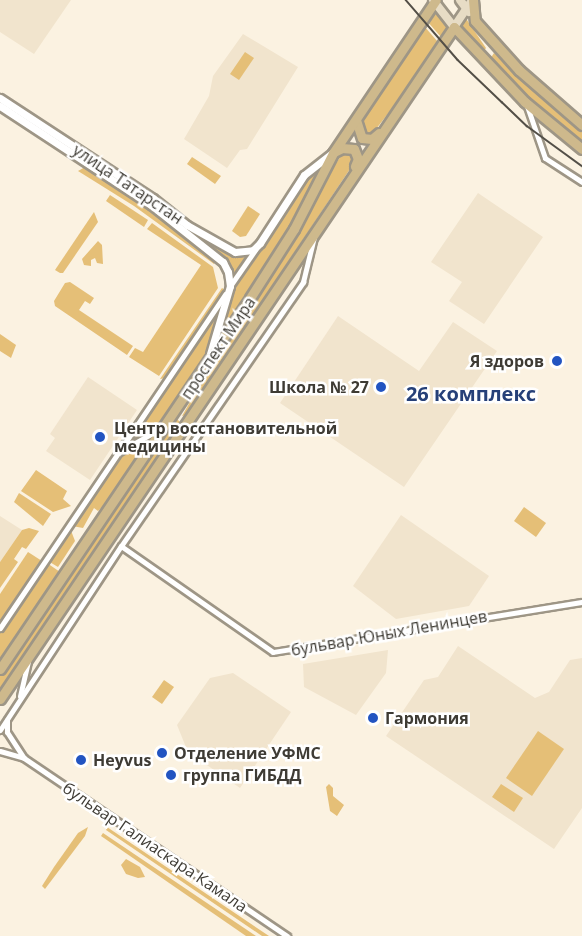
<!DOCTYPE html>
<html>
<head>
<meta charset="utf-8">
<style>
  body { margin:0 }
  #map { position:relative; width:582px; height:936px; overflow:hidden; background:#fbf2e1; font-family:"Open Sans",sans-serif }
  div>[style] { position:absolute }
  .built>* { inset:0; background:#f1e4cd }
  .green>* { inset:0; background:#e5bf77 }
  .roads { filter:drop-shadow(2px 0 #9e9686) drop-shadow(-2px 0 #9e9686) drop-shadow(0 2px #9e9686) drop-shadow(0 -2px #9e9686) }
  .minor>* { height:5px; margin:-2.5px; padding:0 2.5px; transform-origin:2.5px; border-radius:2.5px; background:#fff }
  .tertiary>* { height:7px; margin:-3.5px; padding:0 3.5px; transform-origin:3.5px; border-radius:3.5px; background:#fff }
  .secondary>* { height:8px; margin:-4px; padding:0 4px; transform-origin:4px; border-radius:4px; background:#e7dcc5 }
  .primary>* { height:9px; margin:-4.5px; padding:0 4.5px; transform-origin:4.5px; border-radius:4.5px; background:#ceb98c }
  .tram>* { height:1.5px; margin:-0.75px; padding:0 0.75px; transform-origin:0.75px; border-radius:0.75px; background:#534f47 }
  .dots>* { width:16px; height:16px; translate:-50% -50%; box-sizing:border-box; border:3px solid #fff; border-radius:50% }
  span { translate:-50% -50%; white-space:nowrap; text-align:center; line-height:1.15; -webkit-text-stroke:5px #fff; paint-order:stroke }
  .street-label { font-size:16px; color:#3e3b34 }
  .poi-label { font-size:16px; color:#3e3b34; font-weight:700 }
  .right { translate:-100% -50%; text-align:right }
  .left { translate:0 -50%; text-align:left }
  .quarter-label { font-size:20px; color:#264078; font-weight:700 }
</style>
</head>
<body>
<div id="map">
  <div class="built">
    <div style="clip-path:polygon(0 0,71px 0,34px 54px,0 32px)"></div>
    <div style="clip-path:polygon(243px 34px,298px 67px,247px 149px,240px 150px,227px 168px,184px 139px,209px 96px,213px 76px)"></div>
    <div style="clip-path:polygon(478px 193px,543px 237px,484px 324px,449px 301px,462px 282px,431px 262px)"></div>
    <div style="clip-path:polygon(338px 316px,419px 371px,453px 322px,497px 351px,404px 487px,280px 403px)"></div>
    <div style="clip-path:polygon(88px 377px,137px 410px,90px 480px,46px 451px,55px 438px,50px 434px)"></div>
    <div style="clip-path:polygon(401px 515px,489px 576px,469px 606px,396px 619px,353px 586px)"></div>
    <div style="clip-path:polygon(0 516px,22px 530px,0 562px)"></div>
    <div style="clip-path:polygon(458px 646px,535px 698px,549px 692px,570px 660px,582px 658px,582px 808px,554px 849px,386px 736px,424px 680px,438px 677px)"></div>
    <div style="clip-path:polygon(388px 650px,386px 673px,356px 715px,304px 687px,303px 664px)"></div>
    <div style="clip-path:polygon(233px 673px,291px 712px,240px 788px,188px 752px,177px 725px,210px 678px)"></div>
  </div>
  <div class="green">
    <div style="clip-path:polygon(434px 11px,448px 26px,441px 37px,427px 21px)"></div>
    <div style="clip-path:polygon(465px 17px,486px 48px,483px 52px,459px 26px)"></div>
    <div style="clip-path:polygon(424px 26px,438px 42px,410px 85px,373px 133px,365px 136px,360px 125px)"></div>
    <div style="clip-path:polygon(245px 52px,254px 58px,239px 80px,230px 74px)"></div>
    <div style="clip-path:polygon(494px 53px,582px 131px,582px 143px,542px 110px,490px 59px)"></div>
    <div style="clip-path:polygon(344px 151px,353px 152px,354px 163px,186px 415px,182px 416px,220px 349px,298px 232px,318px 191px)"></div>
    <div style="clip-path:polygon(192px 157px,221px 176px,215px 184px,187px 164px)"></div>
    <div style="clip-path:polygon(85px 167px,148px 207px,216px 261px,214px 264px,134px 206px,78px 171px)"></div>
    <div style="clip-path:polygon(319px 167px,285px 238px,217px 339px,228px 294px,299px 189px)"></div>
    <div style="clip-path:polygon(110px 195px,148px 220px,144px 227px,106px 201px)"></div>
    <div style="clip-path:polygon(248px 206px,260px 214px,246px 236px,240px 237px,232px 231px)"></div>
    <div style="clip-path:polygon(94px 212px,98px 222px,63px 273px,60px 273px,55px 270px)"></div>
    <div style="clip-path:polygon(152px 223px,213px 267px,218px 288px,159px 376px,129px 357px,135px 348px,143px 352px,201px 265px,147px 229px)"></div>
    <div style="clip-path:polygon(98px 241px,102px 245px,103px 264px,97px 263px,95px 258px,91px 260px,91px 266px,84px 265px,82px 259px)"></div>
    <div style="clip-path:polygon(210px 242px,229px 254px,249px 255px,233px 279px,228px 264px,207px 248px)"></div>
    <div style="clip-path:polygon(70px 282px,94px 298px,90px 304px,85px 301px,79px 310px,133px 346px,127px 355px,55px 306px,54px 301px,65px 283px)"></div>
    <div style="clip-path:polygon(222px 288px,225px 290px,166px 378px,160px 379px)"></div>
    <div style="clip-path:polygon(219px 308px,208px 352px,157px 428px,131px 442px)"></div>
    <div style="clip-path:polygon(0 334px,16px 345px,11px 358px,0 351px)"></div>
    <div style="clip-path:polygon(175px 417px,181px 423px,0 691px,0 676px)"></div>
    <div style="clip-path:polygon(150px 438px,107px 503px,98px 511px,94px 508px,83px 528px,72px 526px,120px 454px)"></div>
    <div style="clip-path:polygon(36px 470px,67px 491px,63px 499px,71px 506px,53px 512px,21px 491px)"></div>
    <div style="clip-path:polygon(19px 493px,51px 514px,43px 526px,14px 502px)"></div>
    <div style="clip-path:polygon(524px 507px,546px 523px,536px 537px,514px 521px)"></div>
    <div style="clip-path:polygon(29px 528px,39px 531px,26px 549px,22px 547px,14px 559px,18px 562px,0 588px,0 562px,22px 530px)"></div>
    <div style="clip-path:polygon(70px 528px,75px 541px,58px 567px,48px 561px)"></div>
    <div style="clip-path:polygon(28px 552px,42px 561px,0 624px,0 594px)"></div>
    <div style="clip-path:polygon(47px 563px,60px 572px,0 661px,0 632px)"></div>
    <div style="clip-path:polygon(164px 680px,174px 687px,162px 704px,152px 697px)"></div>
    <div style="clip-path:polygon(538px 731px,564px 749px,532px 796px,506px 778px)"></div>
    <div style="clip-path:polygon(329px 784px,333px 788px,333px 796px,344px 805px,337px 816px,330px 811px,326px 787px)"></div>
    <div style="clip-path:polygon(501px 784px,523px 798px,514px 812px,492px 797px)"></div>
    <div style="clip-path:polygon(88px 827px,85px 836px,45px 889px,42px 886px,54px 867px,78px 833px)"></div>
    <div style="clip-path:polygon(107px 827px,269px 936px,262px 936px,106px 830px)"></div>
    <div style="clip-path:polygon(103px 833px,256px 936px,246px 936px,101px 836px)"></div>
    <div style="clip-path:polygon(126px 859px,140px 867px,145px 877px,138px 878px,126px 874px,121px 865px)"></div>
  </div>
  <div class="roads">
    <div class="minor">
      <div style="left:527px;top:106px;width:55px;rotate:70.9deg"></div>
      <div style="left:545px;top:158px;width:44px;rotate:33deg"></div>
      <div style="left:230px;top:286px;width:44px;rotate:-55.2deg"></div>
      <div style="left:119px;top:452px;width:45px;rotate:-29.4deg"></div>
      <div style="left:121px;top:546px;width:185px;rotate:34.9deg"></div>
      <div style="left:273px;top:652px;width:313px;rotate:-9.2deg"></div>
      <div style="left:0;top:628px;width:403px;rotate:-56deg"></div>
      <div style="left:20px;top:696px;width:36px;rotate:-77deg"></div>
      <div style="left:7px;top:720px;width:12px;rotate:90deg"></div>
      <div style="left:7px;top:732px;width:30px;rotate:57deg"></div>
      <div style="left:0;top:730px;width:220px;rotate:-56.7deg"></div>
      <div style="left:121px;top:546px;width:321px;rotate:-55.4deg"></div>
      <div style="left:303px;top:282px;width:46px;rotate:-76.3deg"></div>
      <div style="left:0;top:751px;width:25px;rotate:16deg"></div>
      <div style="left:24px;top:758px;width:318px;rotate:34.1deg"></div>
    </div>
    <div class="tertiary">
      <div style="left:0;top:98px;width:183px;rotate:33.2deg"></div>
      <div style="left:153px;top:198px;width:43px;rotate:38.5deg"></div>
      <div style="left:187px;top:225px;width:55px;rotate:29.4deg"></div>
      <div style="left:235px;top:252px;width:18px;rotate:-6deg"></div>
      <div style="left:253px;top:250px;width:10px;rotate:-45deg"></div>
      <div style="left:260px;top:243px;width:81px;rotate:-57.1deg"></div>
      <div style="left:304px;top:175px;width:36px;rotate:-38deg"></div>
      <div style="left:0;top:106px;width:181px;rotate:33.3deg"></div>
      <div style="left:151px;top:205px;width:92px;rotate:38.4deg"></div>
      <div style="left:223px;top:262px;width:11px;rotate:63deg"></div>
      <div style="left:228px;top:272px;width:14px;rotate:82deg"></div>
      <div style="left:230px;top:286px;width:71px;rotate:106.4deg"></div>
    </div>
    <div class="secondary">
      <div style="left:433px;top:0;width:34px;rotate:52deg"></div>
      <div style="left:454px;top:27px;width:32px;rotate:-56deg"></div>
      <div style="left:460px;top:0;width:15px;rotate:53deg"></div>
    </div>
    <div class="primary">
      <div style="left:473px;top:0;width:21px;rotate:85deg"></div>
      <div style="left:475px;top:21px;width:66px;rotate:48.1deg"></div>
      <div style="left:519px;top:70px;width:84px;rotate:41.1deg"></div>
      <div style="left:356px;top:120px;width:19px;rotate:72deg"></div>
      <div style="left:362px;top:138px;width:10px;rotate:6deg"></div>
      <div style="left:372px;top:139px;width:9px;rotate:-41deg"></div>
      <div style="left:334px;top:152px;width:9px;rotate:-27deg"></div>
      <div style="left:342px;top:148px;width:12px;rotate:5deg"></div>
      <div style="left:354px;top:149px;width:11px;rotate:68deg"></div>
      <div style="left:358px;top:159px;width:8px;rotate:113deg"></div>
      <div style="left:0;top:669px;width:447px;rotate:-56deg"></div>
      <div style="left:250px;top:298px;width:82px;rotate:-57.5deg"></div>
      <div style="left:294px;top:229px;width:85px;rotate:-62.8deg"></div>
      <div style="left:333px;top:153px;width:184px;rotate:-56.1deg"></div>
      <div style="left:0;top:699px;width:811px;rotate:-55.96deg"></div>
      <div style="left:454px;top:27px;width:103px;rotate:46.6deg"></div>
      <div style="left:525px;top:102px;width:74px;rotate:39.5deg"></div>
    </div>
  </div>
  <div class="tram">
    <div style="left:406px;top:0;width:79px;rotate:49.1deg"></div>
    <div style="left:458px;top:60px;width:61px;rotate:43.7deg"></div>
    <div style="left:502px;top:102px;width:35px;rotate:44deg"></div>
    <div style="left:527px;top:126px;width:68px;rotate:36deg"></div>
  </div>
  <div class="dots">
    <div style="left:557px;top:361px;background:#2254c1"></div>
    <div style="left:381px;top:387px;background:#2254c1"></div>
    <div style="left:100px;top:437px;background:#2254c1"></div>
    <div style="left:373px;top:718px;background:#2254c1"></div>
    <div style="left:162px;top:753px;background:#2254c1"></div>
    <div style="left:81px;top:760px;background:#2254c1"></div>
    <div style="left:171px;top:775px;background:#2254c1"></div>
  </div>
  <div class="street-label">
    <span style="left:128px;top:184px;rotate:34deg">улица Татарстан</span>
    <span style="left:218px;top:348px;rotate:-56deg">проспект Мира</span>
    <span style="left:389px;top:633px;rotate:-10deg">бульвар Юных Ленинцев</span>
    <span style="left:155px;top:847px;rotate:34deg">бульвар Галиаскара Камала</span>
  </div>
  <div class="poi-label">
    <span class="right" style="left:544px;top:361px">Я здоров</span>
    <span class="right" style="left:369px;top:387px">Школа № 27</span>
    <span class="left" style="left:114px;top:437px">Центр восстановительной<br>медицины</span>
    <span class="left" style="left:385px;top:718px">Гармония</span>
    <span class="left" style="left:174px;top:753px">Отделение УФМС</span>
    <span class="left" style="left:93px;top:760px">Heyvus</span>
    <span class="left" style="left:183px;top:775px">группа ГИБДД</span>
  </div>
  <div class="quarter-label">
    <span style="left:471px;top:393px">26 комплекс</span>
  </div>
</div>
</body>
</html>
